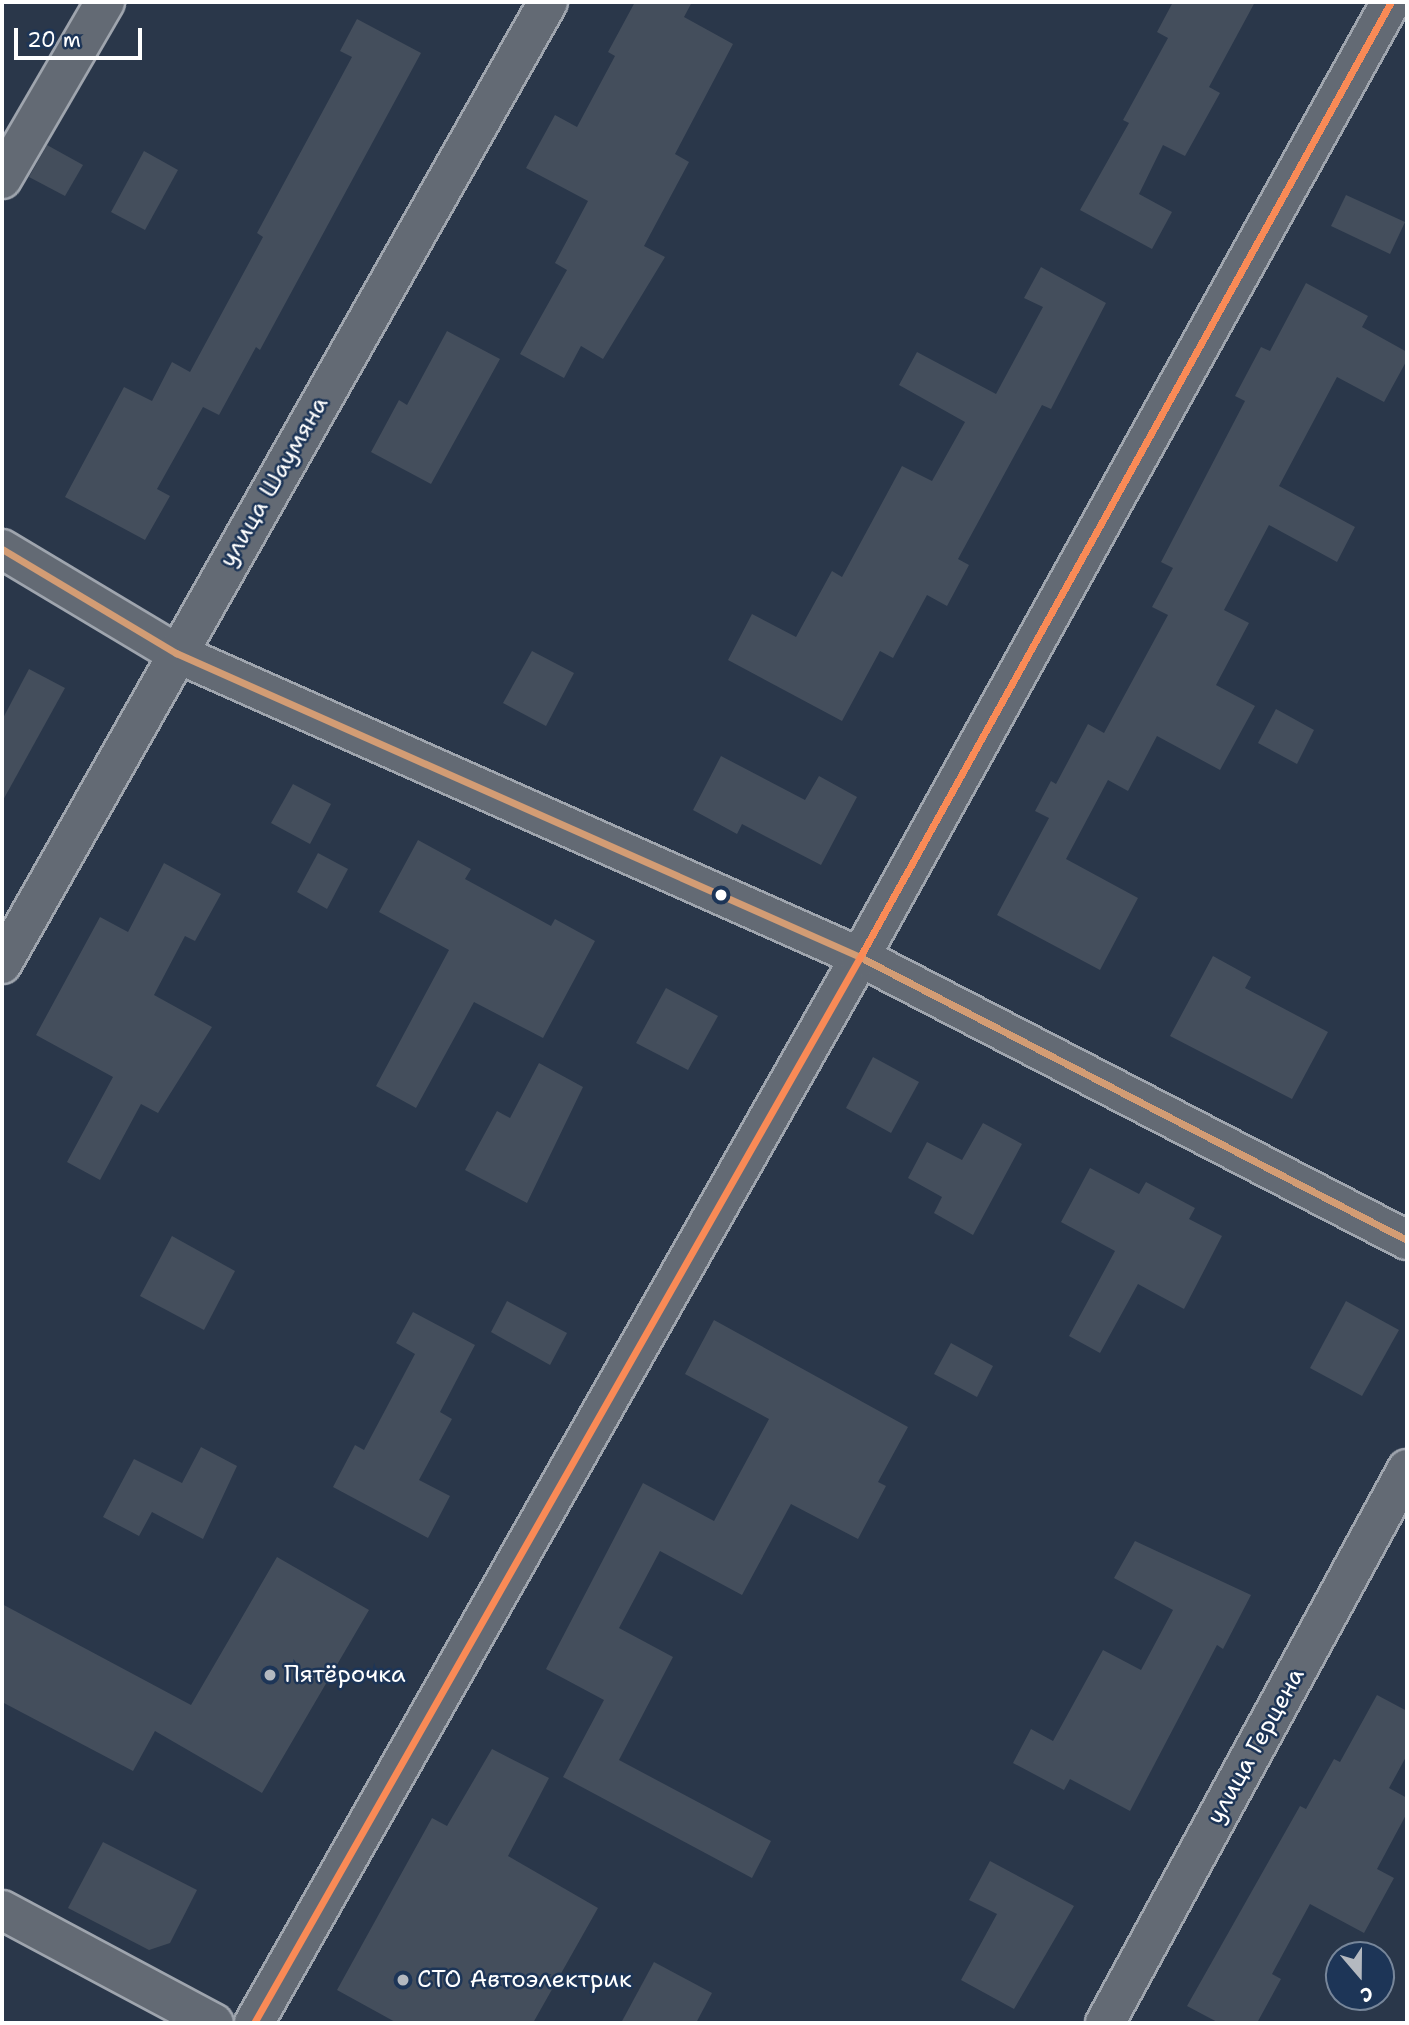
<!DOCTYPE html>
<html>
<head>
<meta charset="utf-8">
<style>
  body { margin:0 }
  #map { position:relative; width:1409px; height:2025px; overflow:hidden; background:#2a374a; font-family:"Shantell Sans",sans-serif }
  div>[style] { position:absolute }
  .building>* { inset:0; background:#444e5c }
  .roads { filter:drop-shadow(2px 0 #9fa5ae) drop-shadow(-2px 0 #9fa5ae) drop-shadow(0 2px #9fa5ae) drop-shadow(0 -2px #9fa5ae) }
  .minor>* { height:38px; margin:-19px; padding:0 19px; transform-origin:19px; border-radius:19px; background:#636a74 }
  .tertiary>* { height:38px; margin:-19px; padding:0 19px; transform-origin:19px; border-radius:19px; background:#636a74 }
  .bus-1>* { height:7px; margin:-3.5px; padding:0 3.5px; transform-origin:3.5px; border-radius:3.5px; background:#d39c74 }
  .bus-2>* { height:7px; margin:-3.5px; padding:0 3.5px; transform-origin:3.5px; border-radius:3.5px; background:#f98a56 }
  .dots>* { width:19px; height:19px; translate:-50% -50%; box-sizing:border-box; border:4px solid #1d3557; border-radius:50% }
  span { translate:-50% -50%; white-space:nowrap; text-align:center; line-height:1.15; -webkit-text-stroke:5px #1d3557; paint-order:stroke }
  .street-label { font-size:24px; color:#fff }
  .poi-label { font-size:24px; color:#fff }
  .left { translate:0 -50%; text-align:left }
  .frame { position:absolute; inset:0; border:4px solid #fff; pointer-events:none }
  .north { position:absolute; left:1325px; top:1941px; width:70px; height:70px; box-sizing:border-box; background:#1d3557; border:2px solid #77869a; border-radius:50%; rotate:160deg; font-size:19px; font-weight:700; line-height:28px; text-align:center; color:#fff }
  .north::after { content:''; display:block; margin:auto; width:24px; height:32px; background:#b4b9c0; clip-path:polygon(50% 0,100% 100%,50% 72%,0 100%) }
  .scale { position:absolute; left:14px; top:28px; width:128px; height:32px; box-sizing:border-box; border:4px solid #fff; border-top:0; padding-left:9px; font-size:21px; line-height:24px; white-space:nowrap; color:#fff; -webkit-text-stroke:5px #1d3557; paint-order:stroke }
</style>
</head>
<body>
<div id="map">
  <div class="building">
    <div style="clip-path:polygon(635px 2px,692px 2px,684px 17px,733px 44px,675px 154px,689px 162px,644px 246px,665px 257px,603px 359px,581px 346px,564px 378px,520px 354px,567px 270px,555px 263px,588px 201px,526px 168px,555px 115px,577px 127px,615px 56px,608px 52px)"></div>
    <div style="clip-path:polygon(1173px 2px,1255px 2px,1209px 87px,1220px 93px,1185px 156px,1163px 145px,1139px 194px,1172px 212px,1152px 249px,1080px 210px,1129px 123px,1123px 120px,1168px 38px,1157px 32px)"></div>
    <div style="clip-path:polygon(357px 19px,421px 53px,260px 350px,256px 347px,219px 415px,203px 407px,157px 489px,170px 496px,145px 540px,65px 497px,124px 387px,152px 401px,172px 362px,190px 372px,263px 237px,257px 233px,352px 57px,340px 51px)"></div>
    <div style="clip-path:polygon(47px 145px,83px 165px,65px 196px,29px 177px)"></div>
    <div style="clip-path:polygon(144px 151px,178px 170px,145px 230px,111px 212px)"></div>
    <div style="clip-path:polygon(1346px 195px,1405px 222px,1390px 254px,1331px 226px)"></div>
    <div style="clip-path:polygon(1041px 267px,1106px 303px,1051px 409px,1042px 405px,958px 559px,969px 565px,947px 606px,927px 595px,893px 658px,880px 651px,842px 721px,728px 660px,752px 614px,796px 637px,832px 571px,842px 577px,902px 466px,932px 481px,965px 422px,899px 385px,917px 352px,996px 394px,1043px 307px,1024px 298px)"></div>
    <div style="clip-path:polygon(1306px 283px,1368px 316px,1362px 327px,1407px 352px,1407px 360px,1384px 402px,1337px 377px,1279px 486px,1355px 527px,1337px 562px,1269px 525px,1224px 610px,1249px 623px,1216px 685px,1255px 706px,1220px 770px,1157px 736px,1128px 791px,1108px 780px,1066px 859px,1138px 898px,1100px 970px,997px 915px,1049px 818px,1035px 811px,1051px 781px,1056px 784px,1088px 724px,1104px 733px,1168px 615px,1152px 607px,1173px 568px,1161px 562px,1245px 401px,1235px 396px,1261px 347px,1270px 351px)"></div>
    <div style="clip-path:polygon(447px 331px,500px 359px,431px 484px,371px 452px,399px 400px,407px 405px)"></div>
    <div style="clip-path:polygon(532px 651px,574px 673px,546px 726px,503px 703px)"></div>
    <div style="clip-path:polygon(29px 669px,65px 688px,2px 802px,2px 720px)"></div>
    <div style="clip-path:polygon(1276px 709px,1314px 730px,1297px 764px,1258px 743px)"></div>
    <div style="clip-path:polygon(721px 756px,805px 800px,819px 776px,857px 797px,821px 865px,742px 824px,737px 834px,693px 810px)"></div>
    <div style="clip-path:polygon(293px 784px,331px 804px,310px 844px,271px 823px)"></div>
    <div style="clip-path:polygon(418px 840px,471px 869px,465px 879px,551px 926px,555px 919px,595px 941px,543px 1038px,474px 1002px,416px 1108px,376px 1086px,449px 950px,379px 912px)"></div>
    <div style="clip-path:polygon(318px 853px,348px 869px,327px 909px,297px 892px)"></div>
    <div style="clip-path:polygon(164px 863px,221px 894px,195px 941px,185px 936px,154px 995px,212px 1027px,158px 1113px,141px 1104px,100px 1180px,67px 1162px,113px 1077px,36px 1035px,100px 917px,128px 932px)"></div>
    <div style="clip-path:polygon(1213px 956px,1251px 977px,1245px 988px,1328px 1032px,1292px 1099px,1170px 1036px)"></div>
    <div style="clip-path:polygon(666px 988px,718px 1016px,688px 1070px,636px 1043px)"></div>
    <div style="clip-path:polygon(873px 1057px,919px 1082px,891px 1133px,846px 1108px)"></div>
    <div style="clip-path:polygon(539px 1063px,583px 1087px,527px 1203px,465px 1170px,497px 1111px,510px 1118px)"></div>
    <div style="clip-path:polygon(983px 1123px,1022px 1144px,973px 1235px,934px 1213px,942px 1197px,908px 1178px,927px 1142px,962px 1160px)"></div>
    <div style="clip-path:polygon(1090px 1168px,1139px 1194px,1146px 1182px,1195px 1208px,1189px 1219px,1222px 1236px,1184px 1309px,1138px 1284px,1100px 1353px,1069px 1336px,1115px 1251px,1061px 1222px)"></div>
    <div style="clip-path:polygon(172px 1236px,235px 1271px,204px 1330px,140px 1296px)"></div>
    <div style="clip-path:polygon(507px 1301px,567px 1333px,550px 1365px,491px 1332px)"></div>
    <div style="clip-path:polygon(1346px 1301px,1399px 1330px,1362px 1396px,1310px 1368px)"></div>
    <div style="clip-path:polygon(413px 1312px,475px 1345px,440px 1412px,452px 1419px,419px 1480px,450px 1496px,428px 1538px,333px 1487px,355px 1445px,364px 1450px,415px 1354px,396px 1343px)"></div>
    <div style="clip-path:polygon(714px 1320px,908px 1427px,878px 1482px,886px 1486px,858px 1539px,791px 1504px,742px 1595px,660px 1551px,619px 1628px,673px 1657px,619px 1760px,771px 1841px,752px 1878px,563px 1777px,604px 1700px,546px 1669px,643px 1483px,714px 1521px,769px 1419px,685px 1374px)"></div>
    <div style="clip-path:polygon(951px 1343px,993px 1366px,977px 1397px,934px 1374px)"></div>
    <div style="clip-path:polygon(201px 1447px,237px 1466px,203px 1539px,152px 1512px,139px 1536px,103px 1517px,134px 1459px,182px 1483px)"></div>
    <div style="clip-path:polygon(1135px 1541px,1251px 1595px,1223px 1649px,1217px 1645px,1130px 1811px,1070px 1779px,1064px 1790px,1013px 1763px,1031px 1729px,1053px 1741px,1103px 1650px,1141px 1670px,1173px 1610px,1114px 1578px)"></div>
    <div style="clip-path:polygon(277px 1557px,369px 1610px,262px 1793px,155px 1731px,133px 1771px,2px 1702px,2px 1604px,191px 1705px)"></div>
    <div style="clip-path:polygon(1377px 1695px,1407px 1711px,1407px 1755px,1389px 1788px,1407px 1798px,1407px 1813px,1377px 1869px,1394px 1878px,1364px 1933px,1310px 1904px,1272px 1974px,1281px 1979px,1257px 2023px,1219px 2023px,1187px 2006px,1300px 1806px,1306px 1809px,1334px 1759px,1340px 1762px)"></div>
    <div style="clip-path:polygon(492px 1749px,549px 1778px,508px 1856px,598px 1908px,533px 2023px,397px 2023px,337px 1990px,432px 1818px,447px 1826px)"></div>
    <div style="clip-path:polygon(103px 1842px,197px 1890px,170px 1943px,149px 1950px,68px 1908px)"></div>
    <div style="clip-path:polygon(990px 1861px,1074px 1906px,1014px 2009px,961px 1980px,997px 1914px,969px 1900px)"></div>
    <div style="clip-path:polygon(654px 1962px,712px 1993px,696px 2023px,621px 2023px)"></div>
  </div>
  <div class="roads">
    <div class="minor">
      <div style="left:2px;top:179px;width:205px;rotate:-59.8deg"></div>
      <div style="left:2px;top:549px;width:203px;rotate:30.9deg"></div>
      <div style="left:176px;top:653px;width:749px;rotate:23.96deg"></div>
      <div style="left:860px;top:957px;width:616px;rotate:27.36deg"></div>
      <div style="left:2px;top:964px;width:1106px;rotate:-60.42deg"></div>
      <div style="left:2px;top:1910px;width:240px;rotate:28.1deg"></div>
      <div style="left:1105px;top:2023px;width:631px;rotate:-61.4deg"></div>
    </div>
    <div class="tertiary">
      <div style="left:254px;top:2023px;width:1226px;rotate:-60.38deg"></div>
      <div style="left:860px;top:957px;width:1093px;rotate:-60.93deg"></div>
    </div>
  </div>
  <div class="bus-1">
    <div style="left:2px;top:549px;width:203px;rotate:30.9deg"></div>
    <div style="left:176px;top:653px;width:749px;rotate:23.96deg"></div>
    <div style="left:860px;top:957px;width:616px;rotate:27.36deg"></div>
  </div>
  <div class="bus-2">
    <div style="left:254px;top:2023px;width:1226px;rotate:-60.38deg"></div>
    <div style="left:860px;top:957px;width:1093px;rotate:-60.93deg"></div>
  </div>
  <div class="dots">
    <div style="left:721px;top:895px;background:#fff"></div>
    <div style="left:270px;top:1675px;background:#b4b9c0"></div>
    <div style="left:403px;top:1980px;background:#b4b9c0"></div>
  </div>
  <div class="street-label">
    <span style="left:274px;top:482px;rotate:-60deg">улица Шаумяна</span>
    <span style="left:1256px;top:1746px;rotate:-61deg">улица Герцена</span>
  </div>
  <div class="poi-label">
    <span class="left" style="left:284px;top:1675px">Пятёрочка</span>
    <span class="left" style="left:417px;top:1980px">СТО Автоэлектрик</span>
  </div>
  <div class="frame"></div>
  <div class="north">С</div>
  <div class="scale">20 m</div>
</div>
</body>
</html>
